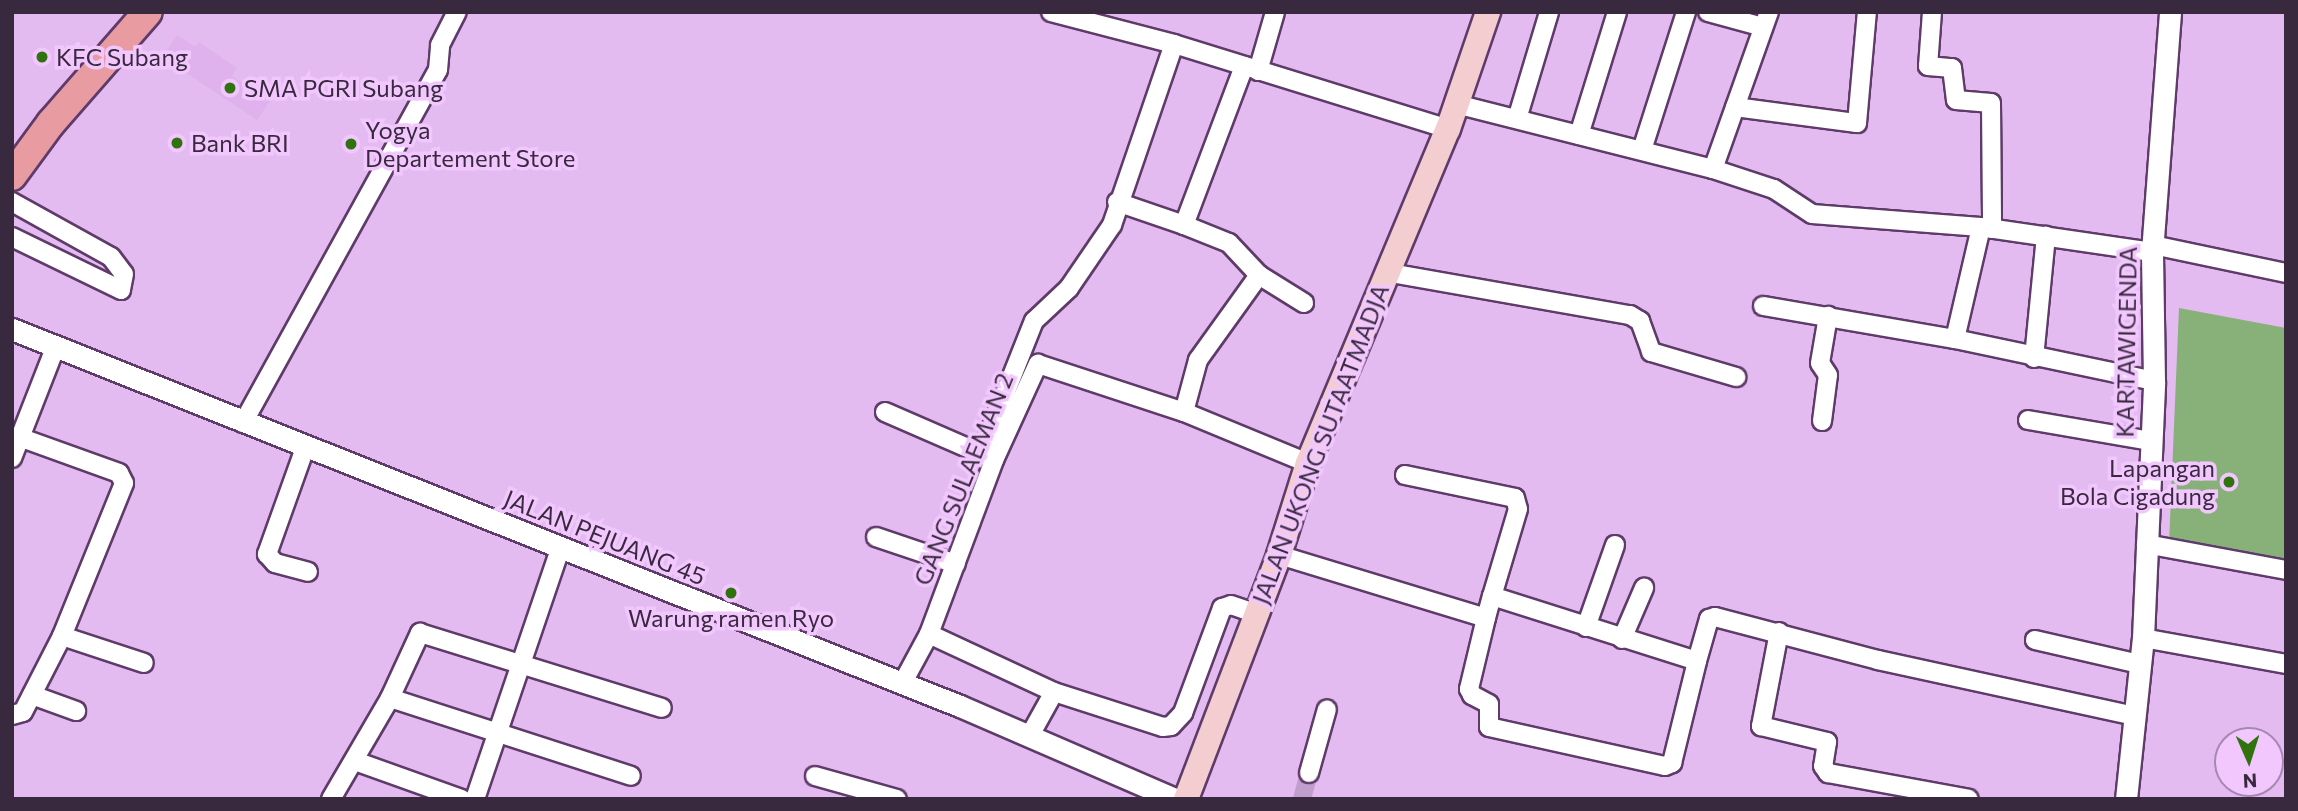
<!DOCTYPE html>
<html>
<head>
<meta charset="utf-8">
<style>
  body { margin:0 }
  #map { position:relative; width:2298px; height:811px; overflow:hidden; background:#e4bbf0; font-family:Commissioner,sans-serif }
  div>[style] { position:absolute }
  .built>* { inset:0; background:#dfb1ed }
  .green>* { inset:0; background:#87b179 }
  .minor-tunnel>* { height:18px; margin-top:-9px; transform-origin:0; background:repeating-linear-gradient(90deg,#c29ecc 0 18px,transparent 0 27px) }
  .roads { filter:drop-shadow(2px 0 #5e3b69) drop-shadow(-2px 0 #5e3b69) drop-shadow(0 2px #5e3b69) drop-shadow(0 -2px #5e3b69) }
  .minor>* { height:18px; margin:-9px; padding:0 9px; transform-origin:9px; border-radius:9px; background:#fff }
  .tertiary>* { height:21px; margin:-10.5px; padding:0 10.5px; transform-origin:10.5px; border-radius:10.5px; background:#fff }
  .secondary>* { height:24px; margin:-12px; padding:0 12px; transform-origin:12px; border-radius:12px; background:#f4cdd0 }
  .primary>* { height:28px; margin:-14px; padding:0 14px; transform-origin:14px; border-radius:14px; background:#e89ba1 }
  .dots>* { width:19px; height:19px; translate:-50% -50%; box-sizing:border-box; border:4px solid #f1c7fe; border-radius:50% }
  span { translate:-50% -50%; white-space:nowrap; text-align:center; line-height:1.15; -webkit-text-stroke:7px #f1c7fe; paint-order:stroke }
  .poi-label { font-size:24px; color:#39293e }
  .left { translate:0 -50%; text-align:left }
  .right { translate:-100% -50%; text-align:right }
  .street-label { font-size:24px; color:#39293e }
  .frame { position:absolute; inset:0; border:14px solid #39293e; pointer-events:none }
  .north { position:absolute; left:2214px; top:727px; width:70px; height:70px; box-sizing:border-box; background:#f1c7fe; border:2px solid #a788b1; border-radius:50%; rotate:177deg; font-size:19px; font-weight:700; line-height:28px; text-align:center; color:#39293e }
  .north::after { content:''; display:block; margin:auto; width:24px; height:32px; background:#2f720e; clip-path:polygon(50% 0,100% 100%,50% 72%,0 100%) }
</style>
</head>
<body>
<div id="map">
  <div class="built">
    <div style="clip-path:polygon(177px 35px,195px 47px,199px 42px,237px 68px,232px 76px,270px 101px,257px 120px,162px 57px)"></div>
  </div>
  <div class="green">
    <div style="clip-path:polygon(2179px 308px,2286px 328px,2286px 563px,2169px 544px)"></div>
  </div>
  <div class="minor-tunnel">
    <div style="left:1302px;top:799px;width:27px;rotate:-75deg"></div>
  </div>
  <div class="roads">
    <div class="minor">
      <div style="left:1051px;top:12px;width:127px;rotate:14.6deg"></div>
      <div style="left:1174px;top:44px;width:287px;rotate:17.2deg"></div>
      <div style="left:1708px;top:12px;width:57px;rotate:15.3deg"></div>
      <div style="left:1932px;top:12px;width:54px;rotate:94.2deg"></div>
      <div style="left:1928px;top:66px;width:24px;rotate:5deg"></div>
      <div style="left:1952px;top:68px;width:32px;rotate:83deg"></div>
      <div style="left:1956px;top:100px;width:35px;rotate:5deg"></div>
      <div style="left:1991px;top:103px;width:126px;rotate:89.5deg"></div>
      <div style="left:1258px;top:71px;width:61px;rotate:-73.9deg"></div>
      <div style="left:1456px;top:104px;width:265px;rotate:14.2deg"></div>
      <div style="left:1713px;top:169px;width:64px;rotate:18.2deg"></div>
      <div style="left:1774px;top:189px;width:45px;rotate:33.3deg"></div>
      <div style="left:1812px;top:214px;width:169px;rotate:4.4deg"></div>
      <div style="left:1981px;top:227px;width:173px;rotate:8.3deg"></div>
      <div style="left:1735px;top:107px;width:123px;rotate:7.5deg"></div>
      <div style="left:1857px;top:123px;width:111px;rotate:-84.9deg"></div>
      <div style="left:1517px;top:119px;width:112px;rotate:-73.3deg"></div>
      <div style="left:1579px;top:135px;width:129px;rotate:-72.8deg"></div>
      <div style="left:1642px;top:150px;width:145px;rotate:-72.3deg"></div>
      <div style="left:1713px;top:169px;width:167px;rotate:-70.4deg"></div>
      <div style="left:12px;top:202px;width:113px;rotate:29.1deg"></div>
      <div style="left:111px;top:257px;width:21px;rotate:53deg"></div>
      <div style="left:124px;top:274px;width:16px;rotate:101deg"></div>
      <div style="left:121px;top:290px;width:121px;rotate:-154.1deg"></div>
      <div style="left:1117px;top:202px;width:71px;rotate:18.9deg"></div>
      <div style="left:1184px;top:225px;width:170px;rotate:-69.3deg"></div>
      <div style="left:2153px;top:245px;width:136px;rotate:11.9deg"></div>
      <div style="left:1385px;top:272px;width:249px;rotate:10deg"></div>
      <div style="left:1630px;top:315px;width:12px;rotate:31deg"></div>
      <div style="left:1640px;top:321px;width:33px;rotate:70deg"></div>
      <div style="left:1651px;top:352px;width:89px;rotate:16.4deg"></div>
      <div style="left:1259px;top:275px;width:53px;rotate:31.9deg"></div>
      <div style="left:1763px;top:306px;width:195px;rotate:9.8deg"></div>
      <div style="left:1955px;top:339px;width:203px;rotate:11.9deg"></div>
      <div style="left:1955px;top:339px;width:115px;rotate:-76.9deg"></div>
      <div style="left:2034px;top:358px;width:123px;rotate:-84.4deg"></div>
      <div style="left:885px;top:412px;width:116px;rotate:23.5deg"></div>
      <div style="left:1184px;top:412px;width:54px;rotate:-74.9deg"></div>
      <div style="left:1198px;top:360px;width:105px;rotate:-54.3deg"></div>
      <div style="left:1259px;top:275px;width:44px;rotate:-133.2deg"></div>
      <div style="left:1229px;top:243px;width:48px;rotate:-158.2deg"></div>
      <div style="left:2028px;top:420px;width:125px;rotate:9.7deg"></div>
      <div style="left:1822px;top:421px;width:46px;rotate:-82.6deg"></div>
      <div style="left:1828px;top:375px;width:14px;rotate:-124deg"></div>
      <div style="left:1820px;top:363px;width:48px;rotate:-80.3deg"></div>
      <div style="left:243px;top:423px;width:403px;rotate:-61.1deg"></div>
      <div style="left:438px;top:70px;width:25px;rotate:-85deg"></div>
      <div style="left:440px;top:45px;width:37px;rotate:-63deg"></div>
      <div style="left:305px;top:448px;width:113px;rotate:109.7deg"></div>
      <div style="left:267px;top:554px;width:12px;rotate:48deg"></div>
      <div style="left:275px;top:563px;width:34px;rotate:15deg"></div>
      <div style="left:981px;top:454px;width:143px;rotate:-68.3deg"></div>
      <div style="left:1034px;top:321px;width:48px;rotate:-43.3deg"></div>
      <div style="left:1069px;top:288px;width:76px;rotate:-55.7deg"></div>
      <div style="left:1112px;top:225px;width:191px;rotate:-71.1deg"></div>
      <div style="left:12px;top:458px;width:120px;rotate:-68.6deg"></div>
      <div style="left:1405px;top:475px;width:112px;rotate:11.8deg"></div>
      <div style="left:1515px;top:498px;width:11px;rotate:75deg"></div>
      <div style="left:1518px;top:509px;width:91px;rotate:106.6deg"></div>
      <div style="left:876px;top:537px;width:84px;rotate:18.6deg"></div>
      <div style="left:2146px;top:544px;width:142px;rotate:10.5deg"></div>
      <div style="left:1279px;top:555px;width:216px;rotate:16.9deg"></div>
      <div style="left:1486px;top:618px;width:23px;rotate:-75deg"></div>
      <div style="left:1492px;top:596px;width:215px;rotate:17.6deg"></div>
      <div style="left:1697px;top:661px;width:44px;rotate:-74.1deg"></div>
      <div style="left:1709px;top:619px;width:6px;rotate:-18deg"></div>
      <div style="left:1715px;top:617px;width:169px;rotate:14.8deg"></div>
      <div style="left:1878px;top:660px;width:262px;rotate:12.3deg"></div>
      <div style="left:1486px;top:618px;width:73px;rotate:103.5deg"></div>
      <div style="left:1469px;top:689px;width:7px;rotate:63deg"></div>
      <div style="left:1472px;top:695px;width:19px;rotate:28deg"></div>
      <div style="left:1489px;top:704px;width:23px;rotate:90deg"></div>
      <div style="left:1489px;top:727px;width:180px;rotate:12.5deg"></div>
      <div style="left:1665px;top:766px;width:8px;rotate:-23deg"></div>
      <div style="left:1672px;top:763px;width:105px;rotate:-76.2deg"></div>
      <div style="left:1586px;top:627px;width:87px;rotate:-70.5deg"></div>
      <div style="left:1779px;top:632px;width:96px;rotate:100.8deg"></div>
      <div style="left:1761px;top:726px;width:68px;rotate:13.6deg"></div>
      <div style="left:1827px;top:742px;width:24px;rotate:99deg"></div>
      <div style="left:1823px;top:766px;width:9px;rotate:54deg"></div>
      <div style="left:1828px;top:773px;width:143px;rotate:10.4deg"></div>
      <div style="left:929px;top:634px;width:138px;rotate:24.9deg"></div>
      <div style="left:1054px;top:692px;width:114px;rotate:17.8deg"></div>
      <div style="left:1163px;top:727px;width:8px;rotate:-7deg"></div>
      <div style="left:1171px;top:726px;width:18px;rotate:-47deg"></div>
      <div style="left:1183px;top:713px;width:112px;rotate:-69.6deg"></div>
      <div style="left:1222px;top:608px;width:9px;rotate:-18deg"></div>
      <div style="left:1231px;top:605px;width:28px;rotate:19deg"></div>
      <div style="left:62px;top:636px;width:86px;rotate:18.2deg"></div>
      <div style="left:2143px;top:638px;width:145px;rotate:10.3deg"></div>
      <div style="left:1622px;top:639px;width:56px;rotate:-66.7deg"></div>
      <div style="left:2035px;top:640px;width:107px;rotate:13deg"></div>
      <div style="left:902px;top:684px;width:57px;rotate:-61.6deg"></div>
      <div style="left:929px;top:634px;width:186px;rotate:-69.5deg"></div>
      <div style="left:994px;top:460px;width:106px;rotate:-65.4deg"></div>
      <div style="left:1038px;top:364px;width:154px;rotate:18.2deg"></div>
      <div style="left:1184px;top:412px;width:134px;rotate:22.4deg"></div>
      <div style="left:32px;top:695px;width:47px;rotate:20deg"></div>
      <div style="left:390px;top:698px;width:253px;rotate:17.9deg"></div>
      <div style="left:12px;top:715px;width:11px;rotate:-15deg"></div>
      <div style="left:23px;top:712px;width:85px;rotate:-62.8deg"></div>
      <div style="left:62px;top:636px;width:165px;rotate:-67.9deg"></div>
      <div style="left:124px;top:483px;width:11px;rotate:-117deg"></div>
      <div style="left:119px;top:473px;width:103px;rotate:-160.2deg"></div>
      <div style="left:1029px;top:737px;width:51px;rotate:-60.9deg"></div>
      <div style="left:355px;top:761px;width:113px;rotate:19.7deg"></div>
      <div style="left:1309px;top:773px;width:66px;rotate:-74.3deg"></div>
      <div style="left:815px;top:776px;width:85px;rotate:15.7deg"></div>
      <div style="left:331px;top:799px;width:117px;rotate:-59.7deg"></div>
      <div style="left:390px;top:698px;width:72px;rotate:-65.2deg"></div>
      <div style="left:420px;top:633px;width:253px;rotate:17.2deg"></div>
      <div style="left:475px;top:799px;width:266px;rotate:-71.2deg"></div>
    </div>
    <div class="tertiary">
      <div style="left:12px;top:329px;width:1020px;rotate:21.69deg"></div>
      <div style="left:960px;top:706px;width:234px;rotate:23.4deg"></div>
      <div style="left:2126px;top:799px;width:162px;rotate:-84deg"></div>
      <div style="left:2143px;top:638px;width:257px;rotate:-87.5deg"></div>
      <div style="left:2154px;top:381px;width:129px;rotate:-90.9deg"></div>
      <div style="left:2152px;top:252px;width:241px;rotate:-85.7deg"></div>
    </div>
    <div class="secondary">
      <div style="left:1186px;top:799px;width:261px;rotate:-69.1deg"></div>
      <div style="left:1279px;top:555px;width:96px;rotate:-72.5deg"></div>
      <div style="left:1308px;top:463px;width:362px;rotate:-67.3deg"></div>
      <div style="left:1448px;top:129px;width:124px;rotate:-71.1deg"></div>
    </div>
    <div class="primary">
      <div style="left:12px;top:176px;width:66px;rotate:-53.7deg"></div>
      <div style="left:51px;top:123px;width:147px;rotate:-48.9deg"></div>
    </div>
  </div>
  <div class="dots">
    <div style="left:42px;top:57px;background:#2f720e"></div>
    <div style="left:230px;top:88px;background:#2f720e"></div>
    <div style="left:177px;top:143px;background:#2f720e"></div>
    <div style="left:351px;top:144px;background:#2f720e"></div>
    <div style="left:2229px;top:482px;background:#2f720e"></div>
    <div style="left:731px;top:593px;background:#2f720e"></div>
  </div>
  <div class="poi-label">
    <span class="left" style="left:56px;top:57px">KFC Subang</span>
    <span class="left" style="left:244px;top:88px">SMA PGRI Subang</span>
    <span class="left" style="left:365px;top:144px">Yogya<br>Departement Store</span>
    <span class="left" style="left:191px;top:143px">Bank BRI</span>
    <span class="right" style="left:2215px;top:482px">Lapangan<br>Bola Cigadung</span>
    <span style="left:731px;top:618px">Warung ramen Ryo</span>
  </div>
  <div class="street-label">
    <span style="left:2126px;top:342px;rotate:-89deg">KARTAWIGENDA</span>
    <span style="left:1320px;top:444px;rotate:-69deg">JALAN UKONG SUTAATMADJA</span>
    <span style="left:963px;top:479px;rotate:-68deg">GANG SULAEMAN 2</span>
    <span style="left:605px;top:537px;rotate:22deg">JALAN PEJUANG 45</span>
  </div>
  <div class="frame"></div>
  <div class="north">N</div>
</div>
</body>
</html>
